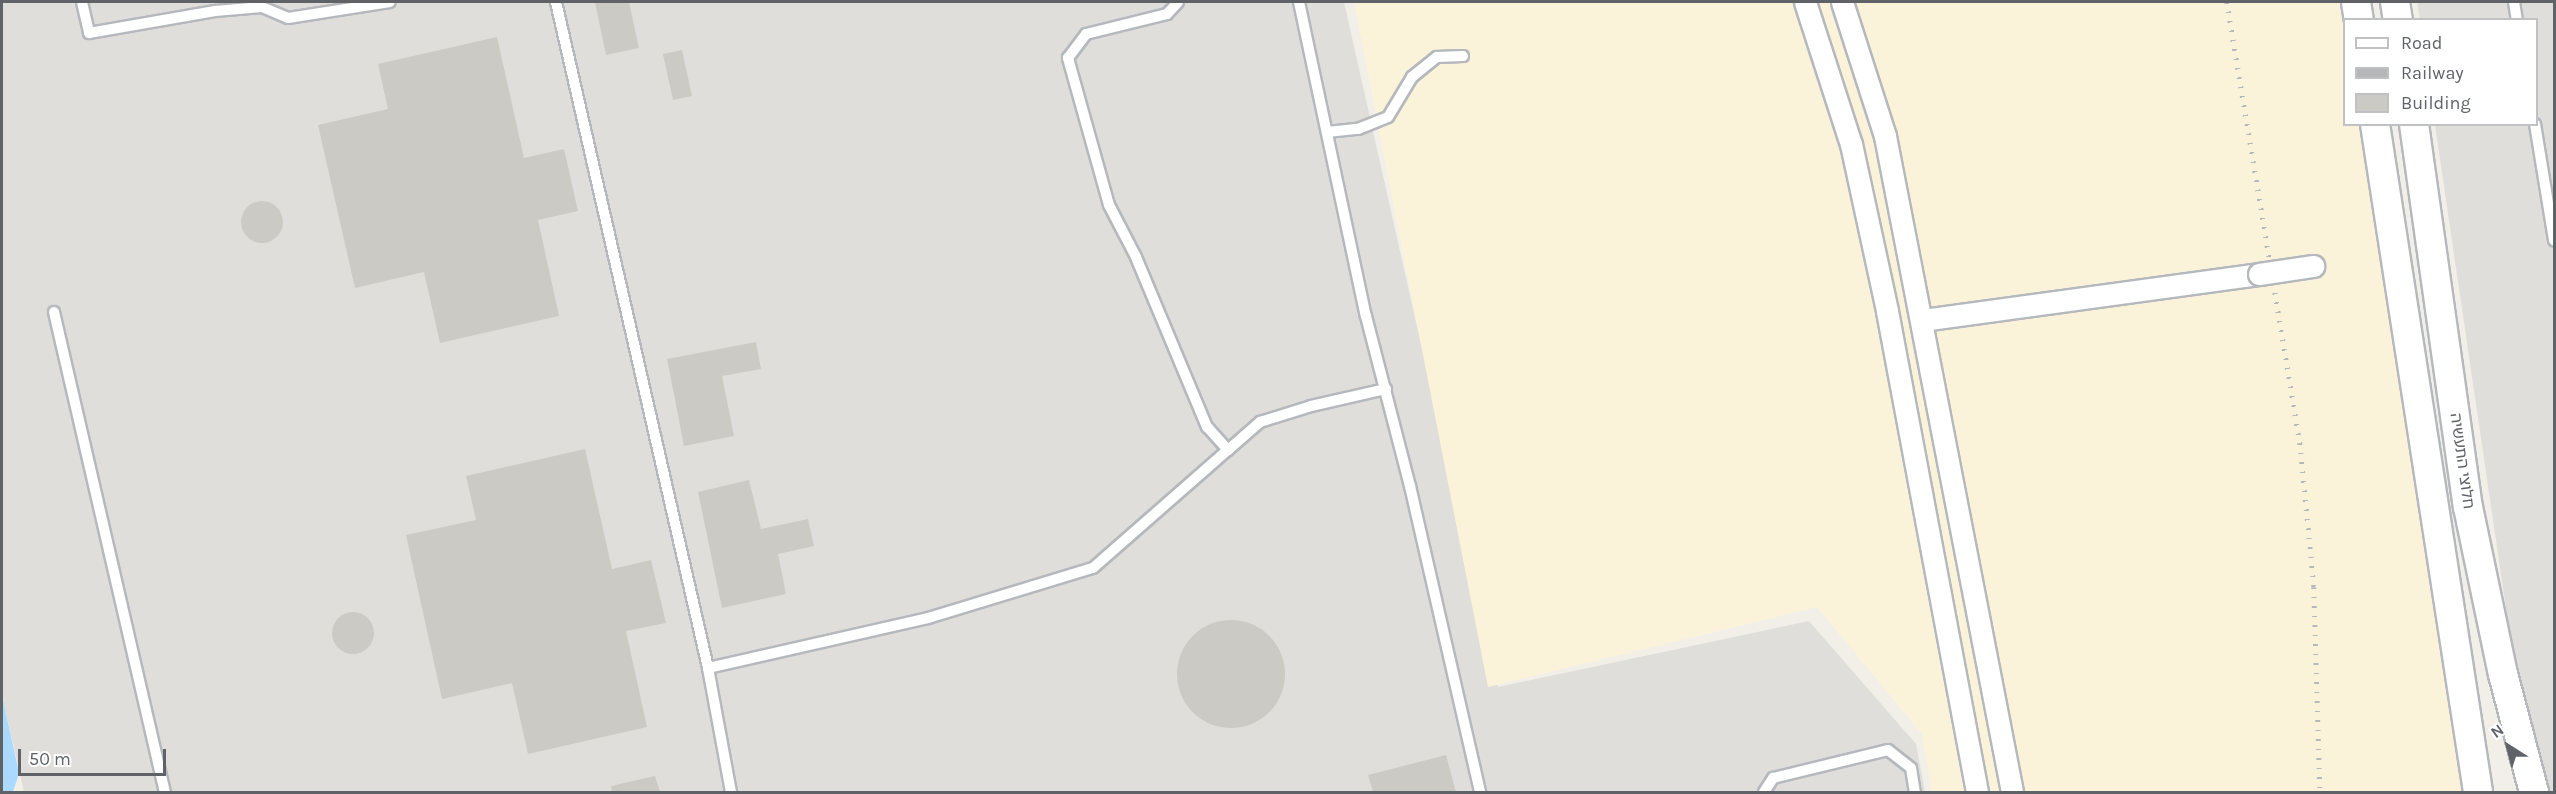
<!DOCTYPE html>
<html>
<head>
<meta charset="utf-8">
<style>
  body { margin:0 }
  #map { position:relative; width:2556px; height:794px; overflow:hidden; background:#f1efe8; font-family:Karla,"Noto Sans Hebrew",sans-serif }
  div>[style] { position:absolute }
  .industrial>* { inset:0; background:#e0deda }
  .sand>* { inset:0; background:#fbf3d9 }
  .water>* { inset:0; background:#aadaff }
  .building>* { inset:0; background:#cccac5 }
  .round { border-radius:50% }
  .roads { filter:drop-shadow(2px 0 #b5b8bc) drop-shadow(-2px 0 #b5b8bc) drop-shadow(0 2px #b5b8bc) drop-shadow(0 -2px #b5b8bc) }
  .lane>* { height:10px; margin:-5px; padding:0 5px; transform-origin:5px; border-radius:5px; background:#fff }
  .street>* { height:21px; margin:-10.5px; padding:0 10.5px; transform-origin:10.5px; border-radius:10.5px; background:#fff }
  .secondary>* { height:28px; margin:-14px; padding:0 14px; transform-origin:14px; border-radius:14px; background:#fff }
  .rail>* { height:4.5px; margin-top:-2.25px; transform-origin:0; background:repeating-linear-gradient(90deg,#b6b7b8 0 1.5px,transparent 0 9.5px) }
  .bridges { filter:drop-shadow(2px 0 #b5b8bc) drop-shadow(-2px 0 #b5b8bc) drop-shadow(0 2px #b5b8bc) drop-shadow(0 -2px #b5b8bc) }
  .street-bridge>* { height:21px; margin:-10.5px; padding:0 10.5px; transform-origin:10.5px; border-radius:10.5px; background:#fff }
  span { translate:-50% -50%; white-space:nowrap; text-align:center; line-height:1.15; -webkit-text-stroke:4.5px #fff; paint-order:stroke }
  .street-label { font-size:16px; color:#5f6368 }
  .frame { position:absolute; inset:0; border:3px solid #5f6368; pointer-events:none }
  .legend { position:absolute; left:2343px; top:18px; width:195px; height:108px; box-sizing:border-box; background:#fff; border:2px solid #bfc1c3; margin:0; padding:8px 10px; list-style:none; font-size:18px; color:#5f6368 }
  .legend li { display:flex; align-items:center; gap:12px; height:30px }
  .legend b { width:30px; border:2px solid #bfc1c3 }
  .north { position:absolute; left:2478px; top:716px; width:60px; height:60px; -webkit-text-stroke:4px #fff; paint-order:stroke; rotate:324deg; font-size:16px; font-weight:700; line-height:24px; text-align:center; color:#5f6368 }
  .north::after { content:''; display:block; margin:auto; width:21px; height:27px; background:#5f6368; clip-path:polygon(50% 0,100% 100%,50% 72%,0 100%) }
  .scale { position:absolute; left:18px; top:749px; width:148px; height:27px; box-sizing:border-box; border:3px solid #5f6368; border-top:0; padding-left:8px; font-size:18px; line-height:21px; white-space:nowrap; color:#5f6368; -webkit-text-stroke:4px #fff; paint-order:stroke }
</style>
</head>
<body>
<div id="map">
  <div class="industrial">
    <div style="clip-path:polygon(2px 2px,1344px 2px,1498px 687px,1809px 621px,1916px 744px,1925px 792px,24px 792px,2px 695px)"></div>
    <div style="clip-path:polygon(2417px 2px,2554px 2px,2554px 792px,2533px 792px,2435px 125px,2536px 124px,2536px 20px,2420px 19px)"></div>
  </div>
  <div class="sand">
    <div style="clip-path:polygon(1354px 2px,2361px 2px,2344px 20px,2344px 124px,2381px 125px,2490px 792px,1932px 792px,1922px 734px,1817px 607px,1488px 687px)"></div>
  </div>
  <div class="water">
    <div style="clip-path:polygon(2px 695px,19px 773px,13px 792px,2px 792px)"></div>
  </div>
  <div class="building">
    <div style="clip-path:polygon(595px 2px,629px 2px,639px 48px,606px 55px)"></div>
    <div style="clip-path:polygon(497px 37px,524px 158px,564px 149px,578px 211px,538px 220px,559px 316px,440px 343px,424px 272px,355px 288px,318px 125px,388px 109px,378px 64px)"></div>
    <div style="clip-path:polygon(682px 50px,692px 96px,673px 100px,663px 54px)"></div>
    <div class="round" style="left:241px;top:201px;width:42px;height:42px"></div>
    <div style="clip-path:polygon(756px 342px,761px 369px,722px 376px,734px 436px,684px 446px,667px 359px)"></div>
    <div style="clip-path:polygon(585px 449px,612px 569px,651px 560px,666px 623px,626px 631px,647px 727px,528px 754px,512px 683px,442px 699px,406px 535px,476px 520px,466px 476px)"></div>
    <div style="clip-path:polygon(749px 480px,761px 529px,808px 519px,814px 546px,778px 554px,786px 594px,722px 608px,698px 492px)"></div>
    <div class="round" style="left:332px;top:612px;width:42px;height:42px"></div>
    <div class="round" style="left:1177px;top:620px;width:108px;height:108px"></div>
    <div style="clip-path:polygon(1446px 755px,1456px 792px,1373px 792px,1368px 775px)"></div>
    <div style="clip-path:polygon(655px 776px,660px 792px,612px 792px,611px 786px)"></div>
  </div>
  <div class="roads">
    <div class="lane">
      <div style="left:82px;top:2px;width:32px;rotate:77deg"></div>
      <div style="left:89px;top:33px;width:128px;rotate:-9.9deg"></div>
      <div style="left:215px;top:11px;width:47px;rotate:-4.9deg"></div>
      <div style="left:262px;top:7px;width:28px;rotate:23deg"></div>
      <div style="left:288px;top:18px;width:103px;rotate:-8.9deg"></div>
      <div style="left:556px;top:2px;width:683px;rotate:77.14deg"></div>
      <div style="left:708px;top:668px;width:126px;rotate:79.5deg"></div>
      <div style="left:1299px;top:2px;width:321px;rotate:78deg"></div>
      <div style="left:1366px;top:316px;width:176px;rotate:75.5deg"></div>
      <div style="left:1410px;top:486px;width:314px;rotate:77.1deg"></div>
      <div style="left:2514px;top:2px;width:18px;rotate:81deg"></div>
      <div style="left:2535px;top:124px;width:118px;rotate:80.7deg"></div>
      <div style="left:1327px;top:132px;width:31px;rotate:-6deg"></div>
      <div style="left:1358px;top:129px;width:32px;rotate:-22deg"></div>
      <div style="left:1388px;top:117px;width:47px;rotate:-59deg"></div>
      <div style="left:1412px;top:77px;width:32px;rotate:-39deg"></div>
      <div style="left:1437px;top:57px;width:26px;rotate:-2deg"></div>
      <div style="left:54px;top:312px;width:493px;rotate:77deg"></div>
      <div style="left:1228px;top:450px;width:43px;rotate:-41.2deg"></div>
      <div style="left:1260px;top:422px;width:53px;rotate:-17.4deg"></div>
      <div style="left:1311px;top:406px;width:77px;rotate:-12.8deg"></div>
      <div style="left:708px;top:668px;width:226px;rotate:-12.8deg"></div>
      <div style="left:928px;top:618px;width:172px;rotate:-16.9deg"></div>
      <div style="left:1093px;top:568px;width:179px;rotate:-41.2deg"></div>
      <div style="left:1228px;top:450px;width:31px;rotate:-132deg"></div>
      <div style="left:1207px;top:427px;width:184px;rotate:-112.7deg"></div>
      <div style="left:1136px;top:257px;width:59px;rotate:-117.4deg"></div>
      <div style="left:1109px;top:205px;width:153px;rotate:-105.6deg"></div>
      <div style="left:1068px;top:58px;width:30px;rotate:-53deg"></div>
      <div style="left:1086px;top:34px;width:83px;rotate:-13.9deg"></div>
      <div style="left:1167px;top:14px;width:16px;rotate:-47deg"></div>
      <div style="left:1764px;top:792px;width:17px;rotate:-57deg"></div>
      <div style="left:1773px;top:778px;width:118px;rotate:-13.7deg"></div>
      <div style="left:1888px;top:750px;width:29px;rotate:38deg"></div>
      <div style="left:1911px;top:768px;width:24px;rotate:81deg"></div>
    </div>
    <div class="street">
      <div style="left:1805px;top:2px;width:149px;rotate:72.1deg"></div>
      <div style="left:1851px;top:144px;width:171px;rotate:77.8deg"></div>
      <div style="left:1887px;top:311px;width:489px;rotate:79.4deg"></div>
      <div style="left:1842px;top:2px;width:141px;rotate:72.2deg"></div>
      <div style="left:1885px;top:136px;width:668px;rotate:79.04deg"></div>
      <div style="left:1923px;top:320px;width:339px;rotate:-7.8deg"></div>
    </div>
    <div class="secondary">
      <div style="left:2356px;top:2px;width:18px;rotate:81deg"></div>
      <div style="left:2395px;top:2px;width:18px;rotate:81deg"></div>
      <div style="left:2375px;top:124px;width:676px;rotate:81.23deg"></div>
      <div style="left:2414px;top:124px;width:387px;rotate:82deg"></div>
      <div style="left:2468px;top:507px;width:171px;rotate:78.2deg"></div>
      <div style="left:2503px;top:674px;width:122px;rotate:75.3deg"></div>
    </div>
  </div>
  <div class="rail">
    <div style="left:2227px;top:2px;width:447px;rotate:80.6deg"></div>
    <div style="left:2300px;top:443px;width:145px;rotate:84.4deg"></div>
    <div style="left:2314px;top:587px;width:205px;rotate:88.3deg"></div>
  </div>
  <div class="bridges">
    <div class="street-bridge">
      <div style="left:2259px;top:274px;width:55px;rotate:-8.4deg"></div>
    </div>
  </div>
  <div class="street-label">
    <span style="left:2462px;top:461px;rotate:82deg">חלוצי התעשיה</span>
  </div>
  <div class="frame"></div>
  <ul class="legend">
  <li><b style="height:8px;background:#fff"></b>Road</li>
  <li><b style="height:8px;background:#b6b7b8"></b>Railway</li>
  <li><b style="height:16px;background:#cccac5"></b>Building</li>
  </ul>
  <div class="north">N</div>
  <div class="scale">50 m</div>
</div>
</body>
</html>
